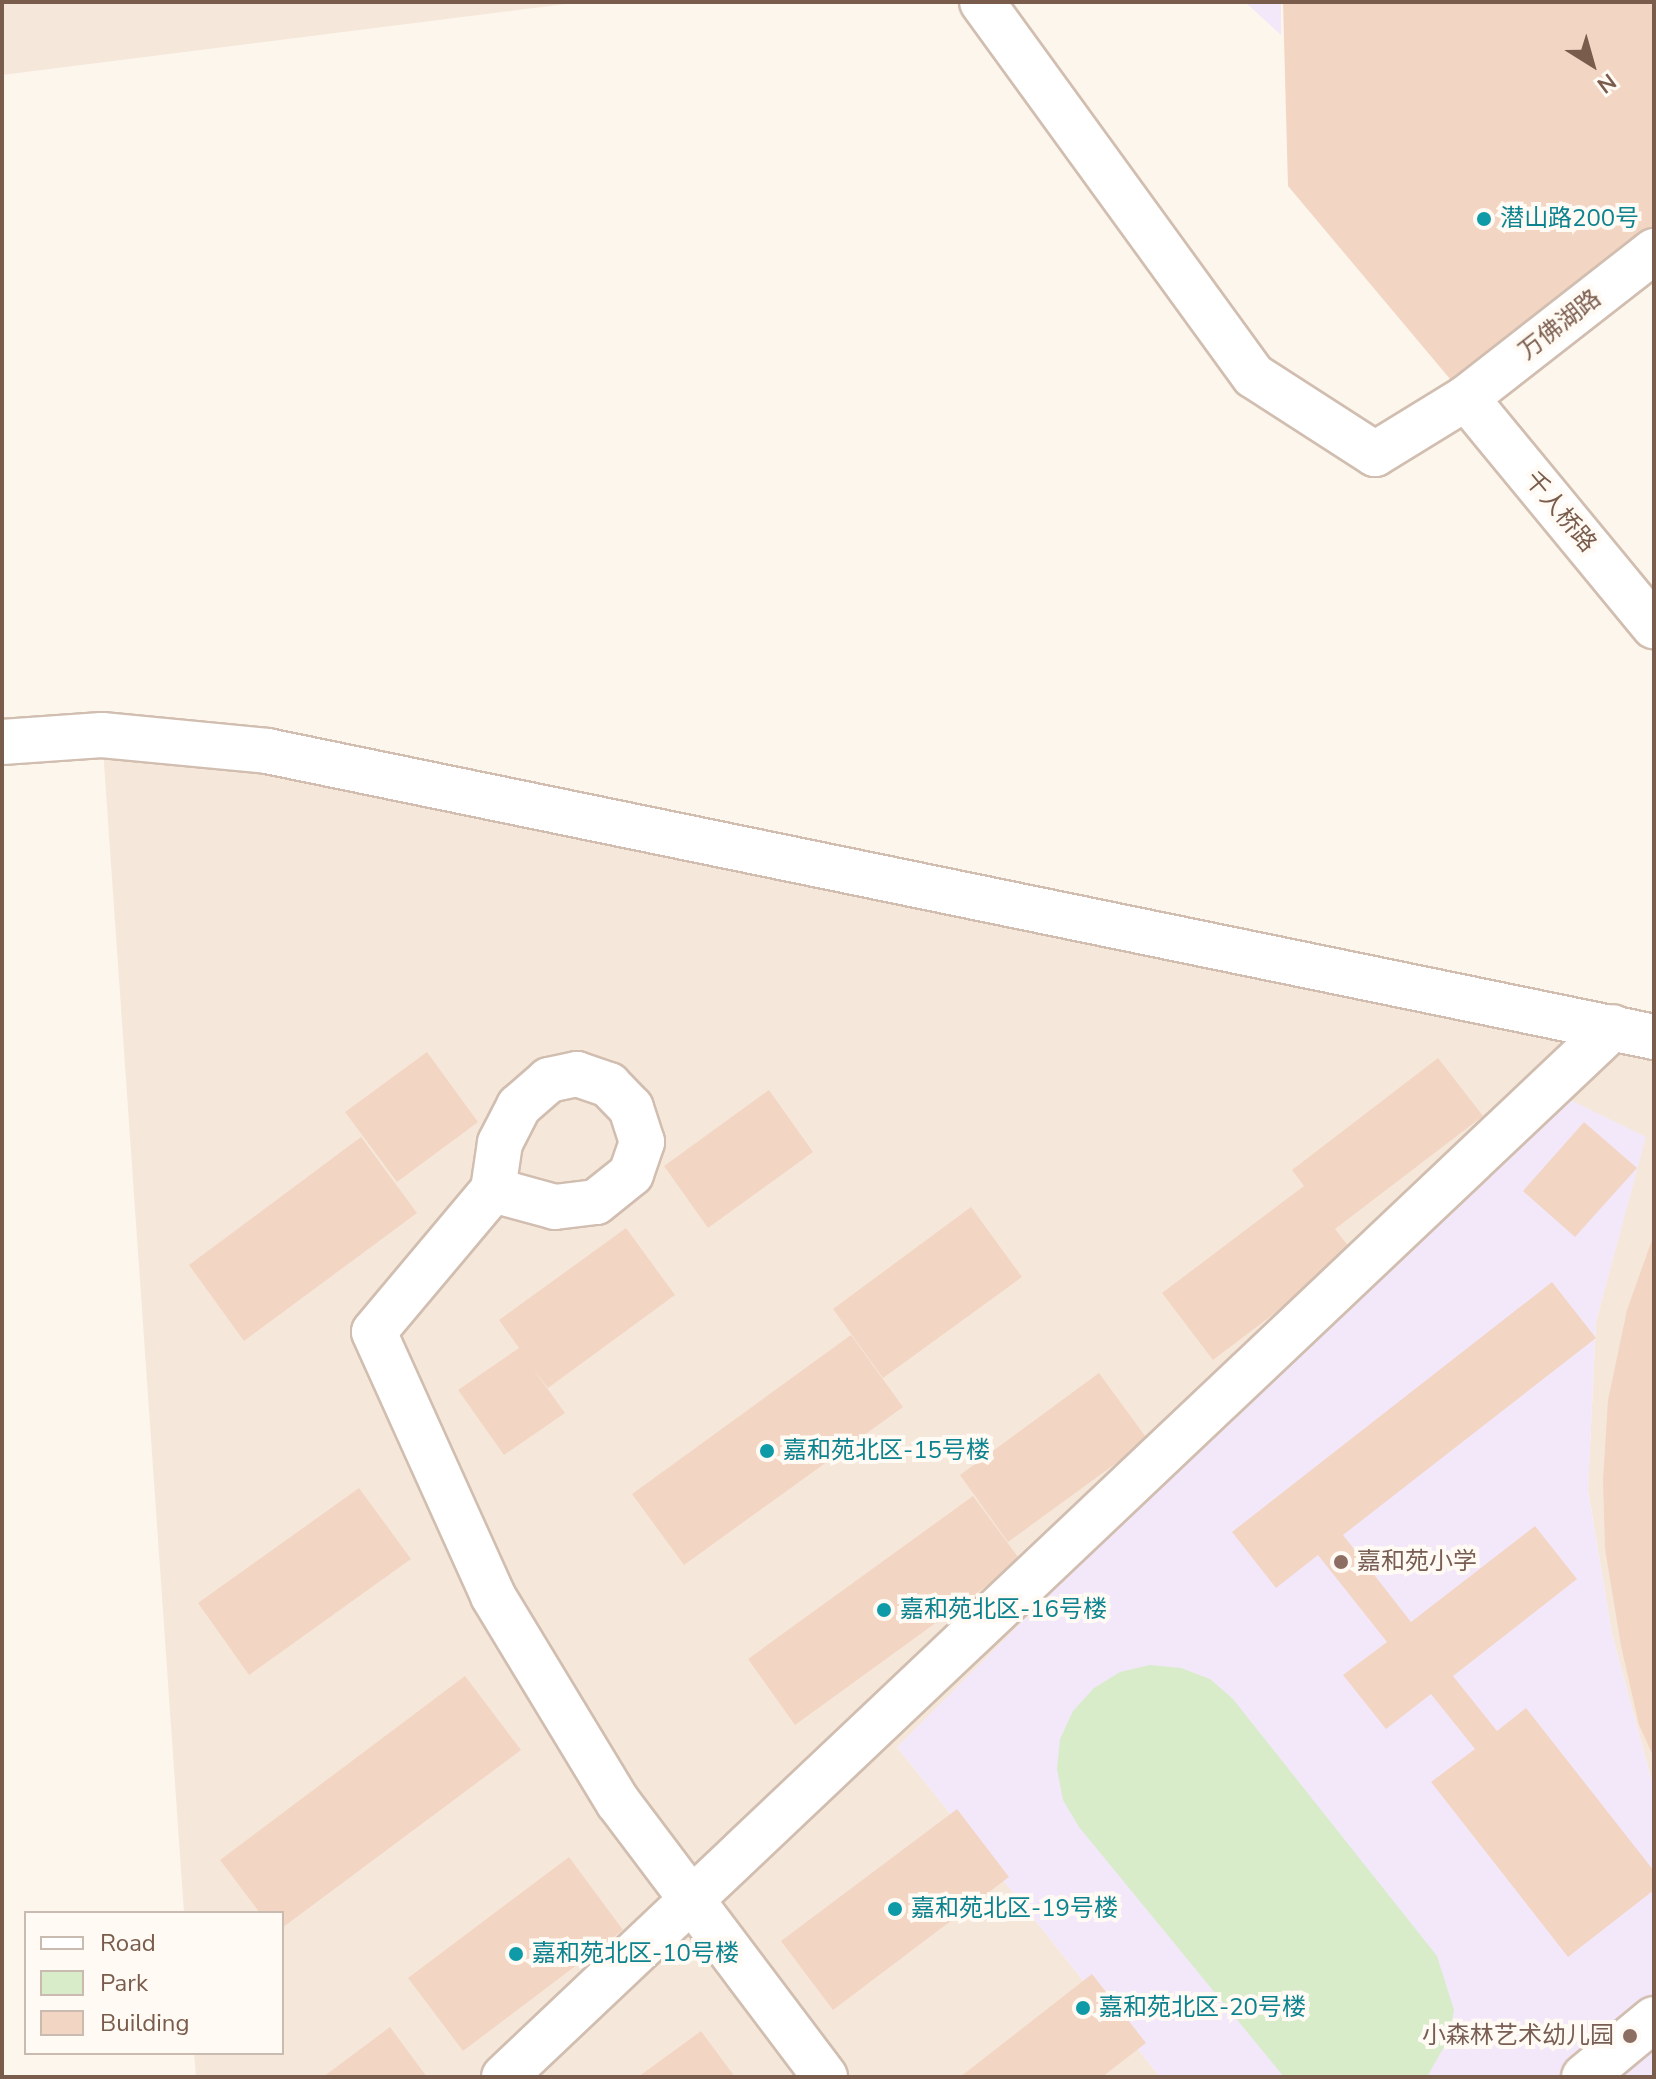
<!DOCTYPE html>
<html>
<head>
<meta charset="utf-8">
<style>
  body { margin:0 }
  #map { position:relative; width:1656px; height:2079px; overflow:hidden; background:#fdf6ec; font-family:"Nunito Sans","Noto Sans SC",sans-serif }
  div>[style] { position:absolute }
  .residential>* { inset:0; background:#f5e8da }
  .education>* { inset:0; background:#f3e8fa }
  .green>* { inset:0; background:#d8ecc9 }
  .building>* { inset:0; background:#f3d5c3 }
  .roads { filter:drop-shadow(2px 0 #d1beb0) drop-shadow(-2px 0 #d1beb0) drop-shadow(0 2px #d1beb0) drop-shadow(0 -2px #d1beb0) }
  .minor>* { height:44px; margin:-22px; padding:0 22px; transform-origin:22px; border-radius:22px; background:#fff }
  .dots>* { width:22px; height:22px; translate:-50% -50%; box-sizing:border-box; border:4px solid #fffaf3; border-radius:50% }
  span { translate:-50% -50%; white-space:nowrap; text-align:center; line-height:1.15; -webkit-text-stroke:8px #fffaf3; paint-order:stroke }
  .culture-label { font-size:24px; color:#0d838f }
  .left { translate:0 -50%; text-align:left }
  .street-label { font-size:24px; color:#7a5c4d }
  .education-label { font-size:24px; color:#785e54 }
  .right { translate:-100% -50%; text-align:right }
  .frame { position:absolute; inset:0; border:4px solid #7a5c4d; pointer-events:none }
  .legend { position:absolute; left:24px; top:1911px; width:260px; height:144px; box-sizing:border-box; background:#fffaf3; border:2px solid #cabbb1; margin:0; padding:10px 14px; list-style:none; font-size:24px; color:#7a5c4d }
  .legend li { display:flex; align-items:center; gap:16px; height:40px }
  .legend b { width:40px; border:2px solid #cabbb1 }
  .north { position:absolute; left:1552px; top:24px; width:80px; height:80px; -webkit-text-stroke:6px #fffaf3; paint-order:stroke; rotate:143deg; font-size:22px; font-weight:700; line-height:32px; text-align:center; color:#7a5c4d }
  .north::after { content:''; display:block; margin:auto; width:28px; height:36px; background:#7a5c4d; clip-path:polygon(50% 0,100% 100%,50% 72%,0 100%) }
</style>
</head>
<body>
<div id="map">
  <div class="residential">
    <div style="clip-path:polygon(2px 2px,582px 2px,2px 75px)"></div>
    <div style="clip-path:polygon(102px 735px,1654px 1037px,1654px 1789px,1612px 1634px,1588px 1490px,1596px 1322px,1645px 1137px,897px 1747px,1160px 2077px,196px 2077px,194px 2053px,282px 2053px,282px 1913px,184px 1913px)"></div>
  </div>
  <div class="education">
    <div style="clip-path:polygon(1245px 2px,1281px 2px,1281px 35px)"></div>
    <div style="clip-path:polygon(1552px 1091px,1646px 1137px,1596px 1322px,1588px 1490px,1612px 1634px,1654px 1789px,1654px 2077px,1160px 2077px,897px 1747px)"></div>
  </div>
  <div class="green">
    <div style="clip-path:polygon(1150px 1665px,1181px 1668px,1210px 1679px,1233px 1699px,1437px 1956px,1454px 2010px,1449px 2038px,1427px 2077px,1284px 2077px,1079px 1827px,1063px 1800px,1057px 1769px,1060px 1739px,1073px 1711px,1094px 1688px,1120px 1672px)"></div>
  </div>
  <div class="building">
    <div style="clip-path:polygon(1283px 2px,1654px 2px,1654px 251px,1466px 398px,1288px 186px)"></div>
    <div style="clip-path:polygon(427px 1052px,478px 1122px,397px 1182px,345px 1112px)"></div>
    <div style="clip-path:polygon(1438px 1058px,1483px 1116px,1335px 1229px,1354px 1253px,1213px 1360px,1162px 1293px,1304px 1186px,1292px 1170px)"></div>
    <div style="clip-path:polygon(769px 1090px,813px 1152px,708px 1228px,664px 1166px)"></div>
    <div style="clip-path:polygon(1584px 1122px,1637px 1168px,1575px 1237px,1523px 1191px)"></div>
    <div style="clip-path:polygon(361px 1137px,417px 1213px,244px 1341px,189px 1265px)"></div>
    <div style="clip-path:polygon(971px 1207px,1022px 1277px,883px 1378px,833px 1309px)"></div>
    <div style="clip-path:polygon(626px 1228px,675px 1295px,548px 1388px,531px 1366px,565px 1413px,504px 1455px,458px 1390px,519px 1348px,499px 1320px)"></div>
    <div style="clip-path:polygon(1654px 1234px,1654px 1758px,1639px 1725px,1621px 1646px,1605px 1549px,1603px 1480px,1608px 1400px,1627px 1310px)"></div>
    <div style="clip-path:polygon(1552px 1282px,1596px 1338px,1343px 1535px,1411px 1622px,1535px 1526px,1577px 1579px,1453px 1676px,1497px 1731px,1526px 1708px,1654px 1871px,1654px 1890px,1568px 1957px,1431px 1782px,1475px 1749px,1431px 1694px,1386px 1729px,1343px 1675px,1387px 1642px,1318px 1555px,1276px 1588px,1232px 1532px)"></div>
    <div style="clip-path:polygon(851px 1335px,903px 1407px,684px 1565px,632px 1494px)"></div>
    <div style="clip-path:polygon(1099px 1373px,1148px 1440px,1008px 1542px,960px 1475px)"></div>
    <div style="clip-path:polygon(359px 1488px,411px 1559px,249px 1675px,198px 1603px)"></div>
    <div style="clip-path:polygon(973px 1496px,1021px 1561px,795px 1725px,748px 1659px)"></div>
    <div style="clip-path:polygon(465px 1676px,521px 1750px,282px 1928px,282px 1913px,260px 1913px,220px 1860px)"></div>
    <div style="clip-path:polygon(957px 1809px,1009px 1877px,833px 2010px,781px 1941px)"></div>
    <div style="clip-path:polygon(569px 1857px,623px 1930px,463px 2051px,408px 1978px)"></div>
    <div style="clip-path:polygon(1092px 1974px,1146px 2043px,1102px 2077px,960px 2077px)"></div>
    <div style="clip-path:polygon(390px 2027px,427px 2077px,323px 2077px)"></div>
    <div style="clip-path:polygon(701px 2031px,735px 2077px,638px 2077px)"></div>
  </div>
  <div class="roads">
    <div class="minor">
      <div style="left:982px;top:2px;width:462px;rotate:54deg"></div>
      <div style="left:1254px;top:376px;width:144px;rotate:32.8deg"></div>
      <div style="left:1375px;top:454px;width:107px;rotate:-31.6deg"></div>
      <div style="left:1466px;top:398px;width:239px;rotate:-38deg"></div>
      <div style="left:1466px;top:398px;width:296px;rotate:50.5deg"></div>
      <div style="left:2px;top:742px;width:100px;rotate:-4deg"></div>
      <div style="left:102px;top:735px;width:166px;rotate:5.5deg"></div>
      <div style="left:267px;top:751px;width:1416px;rotate:11.65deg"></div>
      <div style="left:493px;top:1190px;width:64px;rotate:15.3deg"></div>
      <div style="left:555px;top:1207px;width:41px;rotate:-7deg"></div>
      <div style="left:596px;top:1202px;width:45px;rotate:-38.7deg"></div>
      <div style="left:631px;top:1174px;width:34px;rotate:-71deg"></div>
      <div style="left:642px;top:1142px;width:36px;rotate:-108deg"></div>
      <div style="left:631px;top:1108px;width:32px;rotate:-134deg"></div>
      <div style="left:609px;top:1085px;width:34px;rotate:-161deg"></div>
      <div style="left:577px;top:1074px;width:29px;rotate:168deg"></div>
      <div style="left:549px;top:1080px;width:40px;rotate:139deg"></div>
      <div style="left:519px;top:1106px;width:42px;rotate:117.2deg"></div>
      <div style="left:500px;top:1143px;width:48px;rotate:98.5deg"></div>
      <div style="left:493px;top:1190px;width:185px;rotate:130deg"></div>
      <div style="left:374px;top:1332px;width:290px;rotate:65.7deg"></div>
      <div style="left:493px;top:1596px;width:241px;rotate:58.8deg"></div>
      <div style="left:618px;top:1802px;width:344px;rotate:53deg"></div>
      <div style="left:504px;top:2077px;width:1527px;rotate:-43.43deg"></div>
      <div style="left:1584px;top:2077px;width:91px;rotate:-39.6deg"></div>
    </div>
  </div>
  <div class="dots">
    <div style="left:1484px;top:219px;background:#0f9aa8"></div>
    <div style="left:767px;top:1451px;background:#0f9aa8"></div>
    <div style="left:1341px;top:1562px;background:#8d6e63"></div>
    <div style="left:884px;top:1610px;background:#0f9aa8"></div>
    <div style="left:895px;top:1909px;background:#0f9aa8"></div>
    <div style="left:516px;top:1954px;background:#0f9aa8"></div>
    <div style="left:1083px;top:2008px;background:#0f9aa8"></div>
    <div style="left:1630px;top:2036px;background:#8d6e63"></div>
  </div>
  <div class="culture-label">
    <span class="left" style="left:1500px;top:219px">潜山路200号</span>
    <span class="left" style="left:783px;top:1451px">嘉和苑北区-15号楼</span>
    <span class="left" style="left:900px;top:1610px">嘉和苑北区-16号楼</span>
    <span class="left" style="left:911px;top:1909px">嘉和苑北区-19号楼</span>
    <span class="left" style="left:532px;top:1954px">嘉和苑北区-10号楼</span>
    <span class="left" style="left:1099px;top:2008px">嘉和苑北区-20号楼</span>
  </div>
  <div class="street-label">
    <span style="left:1560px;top:325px;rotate:-38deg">万佛湖路</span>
    <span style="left:1560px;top:512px;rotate:50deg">千人桥路</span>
  </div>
  <div class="education-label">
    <span class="left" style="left:1357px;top:1562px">嘉和苑小学</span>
    <span class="right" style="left:1614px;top:2036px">小森林艺术幼儿园</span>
  </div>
  <div class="frame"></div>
  <ul class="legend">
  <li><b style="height:10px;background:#fff"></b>Road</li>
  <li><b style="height:22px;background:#d8ecc9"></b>Park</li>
  <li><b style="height:22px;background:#f3d5c3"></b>Building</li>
  </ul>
  <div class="north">N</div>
</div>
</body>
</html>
